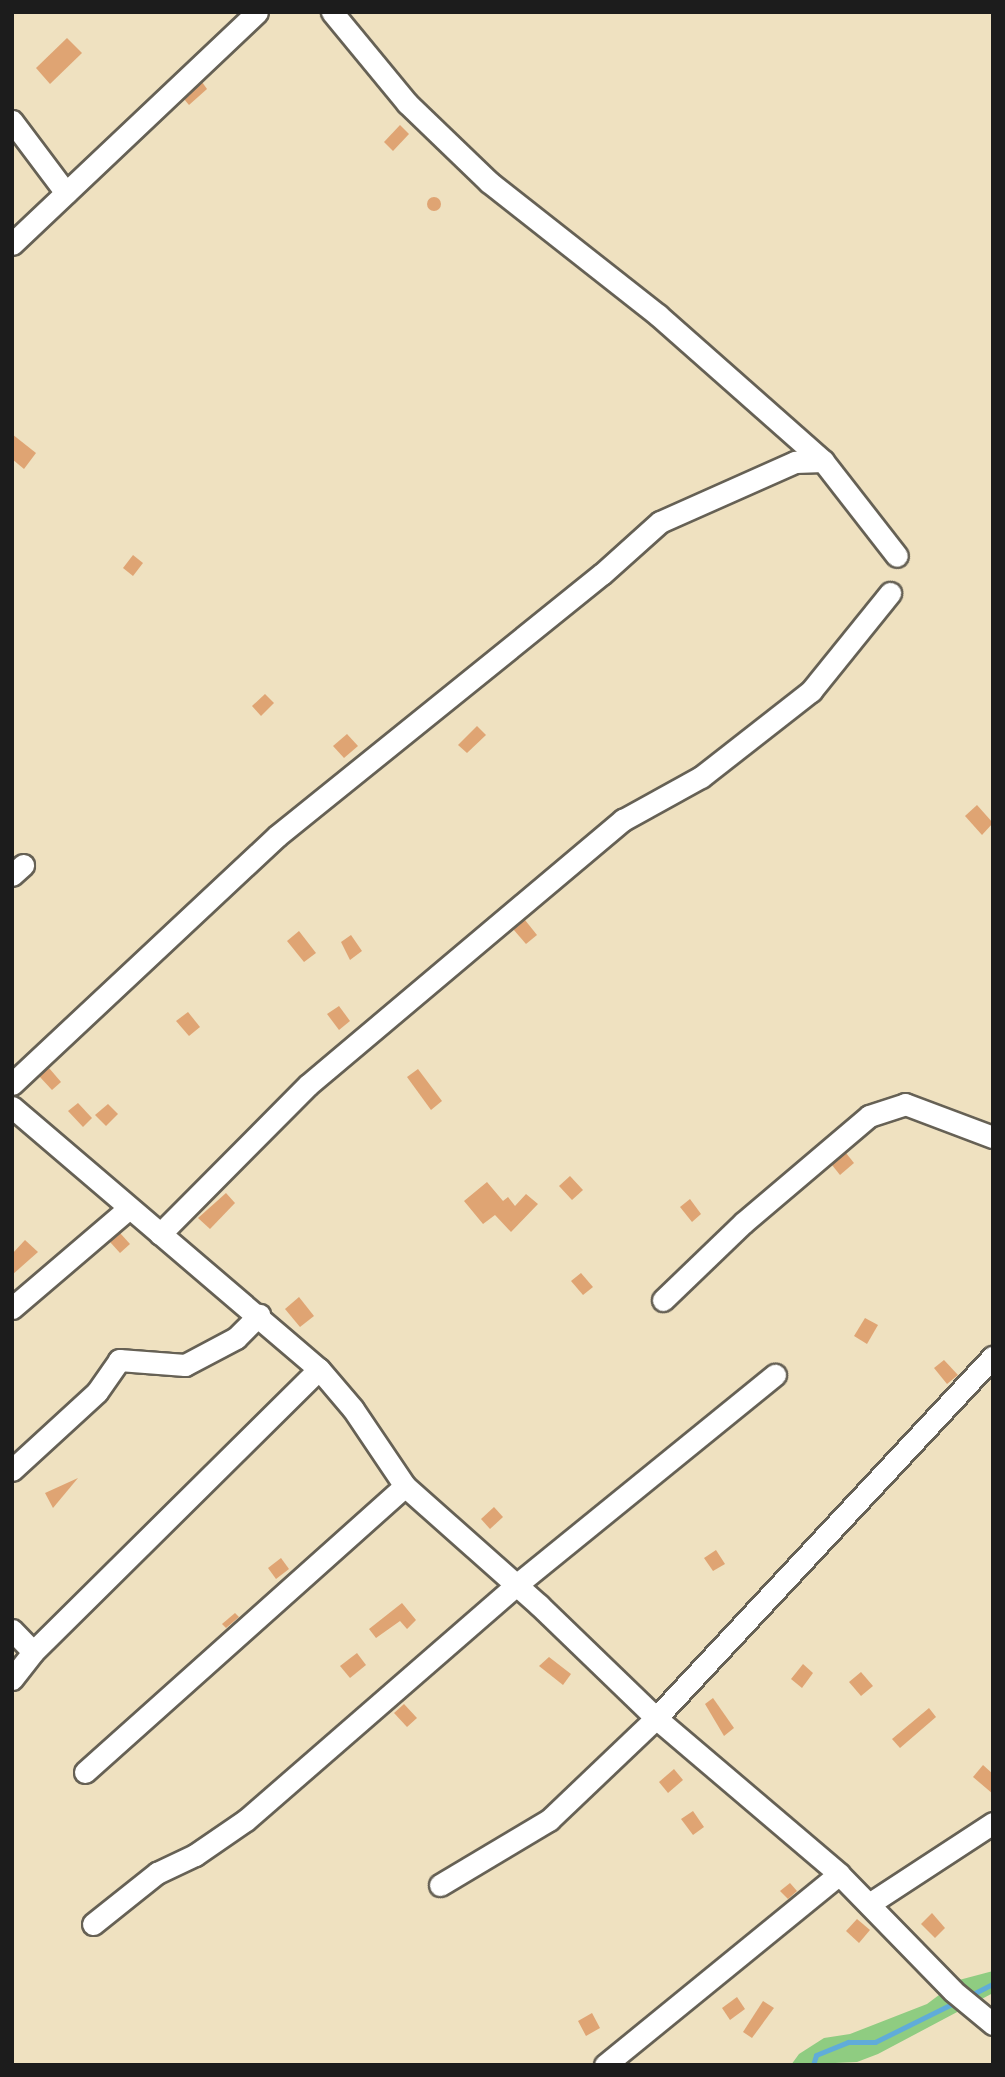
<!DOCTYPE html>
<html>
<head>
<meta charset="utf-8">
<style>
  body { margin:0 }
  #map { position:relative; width:1005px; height:2077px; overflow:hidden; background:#efe1c0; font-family:"Balsamiq Sans",sans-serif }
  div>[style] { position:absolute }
  .green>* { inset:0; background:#8fcc81 }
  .stream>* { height:5px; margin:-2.5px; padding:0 2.5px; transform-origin:2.5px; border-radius:2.5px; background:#60acd9 }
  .building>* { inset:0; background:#dfa473 }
  .round { border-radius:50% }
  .roads { filter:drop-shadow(2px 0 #666155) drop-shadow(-2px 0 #666155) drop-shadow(0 2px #666155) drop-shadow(0 -2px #666155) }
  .minor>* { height:21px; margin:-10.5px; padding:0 10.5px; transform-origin:10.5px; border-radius:10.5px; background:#fff }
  span { translate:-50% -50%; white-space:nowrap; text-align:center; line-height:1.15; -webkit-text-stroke:5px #fcf5e5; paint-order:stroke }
  .frame { position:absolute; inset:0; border:14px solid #1c1c1c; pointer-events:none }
</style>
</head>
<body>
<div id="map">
  <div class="green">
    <div style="clip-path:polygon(993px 1971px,993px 1993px,878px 2054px,857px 2062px,791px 2065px,799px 2054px,824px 2038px,850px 2034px,927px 2004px,959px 1980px)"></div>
  </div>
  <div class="stream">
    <div style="left:967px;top:1997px;width:29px;rotate:-27deg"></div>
    <div style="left:813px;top:2065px;width:10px;rotate:-73deg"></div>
    <div style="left:816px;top:2055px;width:35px;rotate:-22deg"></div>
    <div style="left:848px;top:2042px;width:27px"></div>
    <div style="left:875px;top:2042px;width:93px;rotate:-26.3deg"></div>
  </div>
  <div class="building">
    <div style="clip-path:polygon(67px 38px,82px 53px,50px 84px,36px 68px)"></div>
    <div style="clip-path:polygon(202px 82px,207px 89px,189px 105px,184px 99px)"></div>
    <div style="clip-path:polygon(400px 125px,409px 134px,393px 151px,384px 142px)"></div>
    <div class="round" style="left:427px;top:197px;width:14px;height:14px"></div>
    <div style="clip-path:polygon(12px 434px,36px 453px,24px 469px,12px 459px)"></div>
    <div style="clip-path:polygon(133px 555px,143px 563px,133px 576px,123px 568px)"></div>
    <div style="clip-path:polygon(265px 694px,274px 703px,261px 716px,252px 706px)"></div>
    <div style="clip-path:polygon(477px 726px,486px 735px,467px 753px,458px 745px)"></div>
    <div style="clip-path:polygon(347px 734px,358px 746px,344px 758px,333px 746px)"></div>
    <div style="clip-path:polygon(977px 805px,993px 823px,982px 835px,965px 816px)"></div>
    <div style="clip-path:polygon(525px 920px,537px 935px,526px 944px,513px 929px)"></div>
    <div style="clip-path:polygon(299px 931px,316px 953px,304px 962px,287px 941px)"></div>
    <div style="clip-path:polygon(351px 935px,362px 951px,350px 960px,341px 942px)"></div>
    <div style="clip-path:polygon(339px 1006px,350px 1021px,339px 1030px,327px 1014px)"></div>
    <div style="clip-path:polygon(188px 1012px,200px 1027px,189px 1036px,176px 1021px)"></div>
    <div style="clip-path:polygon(49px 1068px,61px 1082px,52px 1090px,39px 1076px)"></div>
    <div style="clip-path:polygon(418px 1069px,442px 1101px,431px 1110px,407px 1077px)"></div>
    <div style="clip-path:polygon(78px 1103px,92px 1118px,83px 1127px,68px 1111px)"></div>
    <div style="clip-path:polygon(108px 1104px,118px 1114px,106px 1126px,95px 1115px)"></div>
    <div style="clip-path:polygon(846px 1153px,854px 1163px,840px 1175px,832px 1165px)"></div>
    <div style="clip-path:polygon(570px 1176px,583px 1190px,572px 1200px,559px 1186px)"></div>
    <div style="clip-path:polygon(487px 1182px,503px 1201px,508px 1197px,515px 1206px,526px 1194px,538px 1204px,511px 1232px,495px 1215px,483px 1224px,464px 1201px)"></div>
    <div style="clip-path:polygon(226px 1193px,235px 1203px,210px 1229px,198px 1218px)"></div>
    <div style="clip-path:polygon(690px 1199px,701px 1214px,692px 1222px,680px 1207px)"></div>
    <div style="clip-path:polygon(120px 1233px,130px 1244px,120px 1253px,110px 1242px)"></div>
    <div style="clip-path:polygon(25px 1240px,38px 1252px,12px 1275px,12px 1254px)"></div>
    <div style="clip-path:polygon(581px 1273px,593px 1287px,583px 1295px,571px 1281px)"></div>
    <div style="clip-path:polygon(299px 1297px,314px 1316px,300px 1327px,285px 1309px)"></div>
    <div style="clip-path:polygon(865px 1318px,878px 1325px,867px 1344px,854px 1336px)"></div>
    <div style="clip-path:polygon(944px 1360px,958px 1375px,947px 1384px,934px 1368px)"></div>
    <div style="clip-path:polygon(78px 1478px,53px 1508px,45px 1493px)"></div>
    <div style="clip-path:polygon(494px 1507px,503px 1517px,490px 1529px,481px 1519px)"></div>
    <div style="clip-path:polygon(716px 1550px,725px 1564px,713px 1571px,704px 1558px)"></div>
    <div style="clip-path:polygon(281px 1558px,289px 1569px,276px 1579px,268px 1568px)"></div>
    <div style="clip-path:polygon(402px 1603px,416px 1620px,407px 1629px,400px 1621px,376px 1638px,369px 1629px)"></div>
    <div style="clip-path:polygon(235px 1613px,239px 1617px,226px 1628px,222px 1624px)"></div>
    <div style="clip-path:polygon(357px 1653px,366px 1665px,350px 1678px,340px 1666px)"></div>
    <div style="clip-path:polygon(549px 1657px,571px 1674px,563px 1685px,539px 1666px)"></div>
    <div style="clip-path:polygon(803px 1664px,813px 1673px,802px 1688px,791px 1679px)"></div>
    <div style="clip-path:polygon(861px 1672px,873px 1686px,861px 1696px,849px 1682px)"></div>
    <div style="clip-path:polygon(713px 1698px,734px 1728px,724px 1736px,705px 1704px)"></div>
    <div style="clip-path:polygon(404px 1704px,417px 1718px,407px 1727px,394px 1713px)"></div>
    <div style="clip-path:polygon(929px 1708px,936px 1717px,900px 1748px,892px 1739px)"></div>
    <div style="clip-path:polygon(983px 1765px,993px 1774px,993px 1794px,973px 1777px)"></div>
    <div style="clip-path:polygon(674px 1769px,683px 1780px,668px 1793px,659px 1782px)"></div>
    <div style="clip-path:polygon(693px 1811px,704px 1827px,693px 1835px,681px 1819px)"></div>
    <div style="clip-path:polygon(790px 1883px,797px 1891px,788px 1899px,780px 1891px)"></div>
    <div style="clip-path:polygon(932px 1913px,945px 1928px,935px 1938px,921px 1924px)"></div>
    <div style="clip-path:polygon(857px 1919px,870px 1930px,859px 1943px,846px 1931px)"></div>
    <div style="clip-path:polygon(737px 1997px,745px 2009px,730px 2020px,722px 2008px)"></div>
    <div style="clip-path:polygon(763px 2001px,774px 2008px,752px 2038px,743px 2032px)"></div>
    <div style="clip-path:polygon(592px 2013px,600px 2028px,586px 2036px,578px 2021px)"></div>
  </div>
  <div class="roads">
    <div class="minor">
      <div style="left:332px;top:12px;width:118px;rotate:50.5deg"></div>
      <div style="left:407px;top:103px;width:114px;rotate:43.9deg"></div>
      <div style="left:489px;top:182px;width:215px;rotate:38.2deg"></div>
      <div style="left:658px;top:315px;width:220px;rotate:41.5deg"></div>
      <div style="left:823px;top:461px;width:120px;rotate:52.1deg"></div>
      <div style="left:12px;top:121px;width:90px;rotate:53.1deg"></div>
      <div style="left:12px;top:244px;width:337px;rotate:-43.4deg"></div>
      <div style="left:12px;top:875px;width:15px;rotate:-42deg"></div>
      <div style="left:12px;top:1084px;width:363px;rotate:-43.1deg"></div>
      <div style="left:277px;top:836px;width:417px;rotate:-38.9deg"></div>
      <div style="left:602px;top:574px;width:78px;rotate:-41.9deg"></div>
      <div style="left:660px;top:522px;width:148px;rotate:-24deg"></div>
      <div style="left:795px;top:462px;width:28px;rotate:-2deg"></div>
      <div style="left:12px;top:1107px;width:404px;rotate:40.5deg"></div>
      <div style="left:319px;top:1369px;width:52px;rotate:49.6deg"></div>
      <div style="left:353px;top:1409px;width:93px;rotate:56deg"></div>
      <div style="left:405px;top:1486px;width:179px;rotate:41.6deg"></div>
      <div style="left:539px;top:1605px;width:163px;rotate:44deg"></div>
      <div style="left:656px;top:1718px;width:240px;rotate:40.4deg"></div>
      <div style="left:839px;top:1874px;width:163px;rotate:45.7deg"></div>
      <div style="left:953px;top:1991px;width:52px;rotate:39.5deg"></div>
      <div style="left:160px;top:1234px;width:210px;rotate:-45.2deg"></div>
      <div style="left:308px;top:1085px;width:412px;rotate:-40.1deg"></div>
      <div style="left:623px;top:820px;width:89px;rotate:-28.9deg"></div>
      <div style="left:701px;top:777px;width:140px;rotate:-38deg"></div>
      <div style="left:811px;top:691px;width:126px;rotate:-51.1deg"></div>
      <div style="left:663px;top:1300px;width:111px;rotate:-43.9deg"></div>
      <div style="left:743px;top:1223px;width:165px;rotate:-40.3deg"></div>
      <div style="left:869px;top:1116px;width:38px;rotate:-18deg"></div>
      <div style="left:905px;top:1104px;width:94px;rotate:20.6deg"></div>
      <div style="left:12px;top:1308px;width:154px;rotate:-40.5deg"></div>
      <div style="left:12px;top:1470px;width:115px;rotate:-42.5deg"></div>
      <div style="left:97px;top:1392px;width:39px;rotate:-55deg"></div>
      <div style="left:119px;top:1360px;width:66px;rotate:4.3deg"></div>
      <div style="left:185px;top:1365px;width:58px;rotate:-27.9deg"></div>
      <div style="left:236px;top:1338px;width:33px;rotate:-45deg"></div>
      <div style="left:12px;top:1630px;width:30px;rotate:46deg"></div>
      <div style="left:12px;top:1679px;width:34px;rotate:-52deg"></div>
      <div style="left:33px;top:1652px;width:402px;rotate:-44.7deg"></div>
      <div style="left:85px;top:1772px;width:429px;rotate:-41.8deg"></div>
      <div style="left:440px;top:1885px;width:127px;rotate:-30.8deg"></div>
      <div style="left:549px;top:1820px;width:148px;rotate:-43.6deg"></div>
      <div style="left:656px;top:1718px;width:494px;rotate:-47deg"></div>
      <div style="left:869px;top:1904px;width:148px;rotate:-33.2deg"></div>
      <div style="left:93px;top:1924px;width:82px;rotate:-38.6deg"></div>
      <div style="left:157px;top:1873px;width:42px;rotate:-25.3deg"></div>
      <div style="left:195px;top:1855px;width:62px;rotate:-34.5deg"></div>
      <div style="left:246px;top:1820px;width:357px;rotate:-41deg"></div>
      <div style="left:515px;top:1586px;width:335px;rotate:-39.1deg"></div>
      <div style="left:605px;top:2065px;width:302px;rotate:-39.2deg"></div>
    </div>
  </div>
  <div class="frame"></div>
</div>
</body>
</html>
